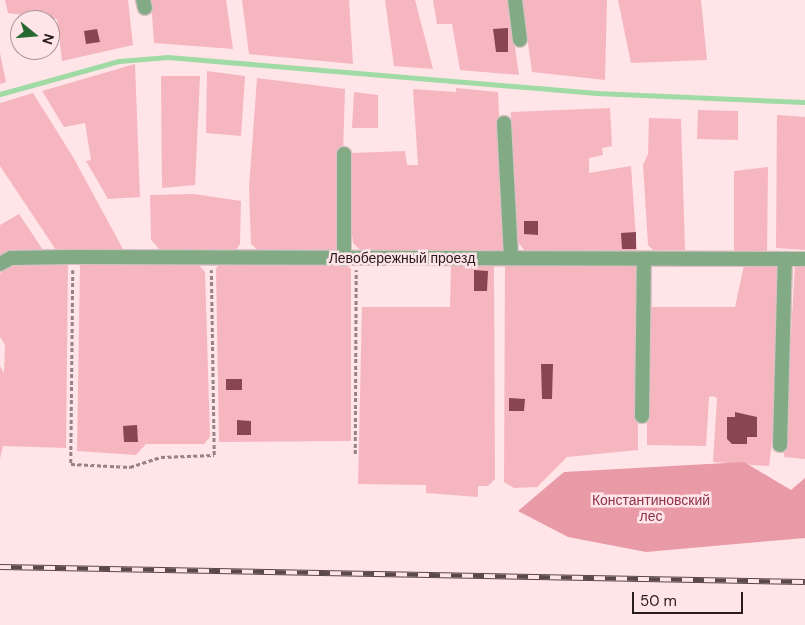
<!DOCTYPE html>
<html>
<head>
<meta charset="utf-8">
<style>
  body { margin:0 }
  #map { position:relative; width:805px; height:625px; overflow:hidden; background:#ffe4e8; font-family:"DM Sans",sans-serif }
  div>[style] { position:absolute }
  .green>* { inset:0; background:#f6b6c0 }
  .forest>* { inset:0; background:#e89aa7 }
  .stream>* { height:4.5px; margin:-2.25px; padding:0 2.25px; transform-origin:2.25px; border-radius:2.25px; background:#a0daa5 }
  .building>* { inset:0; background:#8a4553 }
  .path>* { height:2.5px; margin-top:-1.25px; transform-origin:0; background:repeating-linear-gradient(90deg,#978285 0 4px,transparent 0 6.5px) }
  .roads { filter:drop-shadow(1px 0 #d9c0c3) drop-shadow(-1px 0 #d9c0c3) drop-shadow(0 1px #d9c0c3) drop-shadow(0 -1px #d9c0c3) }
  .minor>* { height:14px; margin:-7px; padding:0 7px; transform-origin:7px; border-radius:7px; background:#82aa84 }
  .rail>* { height:5.5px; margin-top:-2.75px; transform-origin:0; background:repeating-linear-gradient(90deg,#ffe4e8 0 11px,#5a484a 0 22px); box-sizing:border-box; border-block:1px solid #5a484a }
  span { translate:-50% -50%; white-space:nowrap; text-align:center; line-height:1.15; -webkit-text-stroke:5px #ffe4e8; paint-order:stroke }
  .street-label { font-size:14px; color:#2a1b1d }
  .park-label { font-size:14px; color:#8e3349 }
  .north { position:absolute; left:10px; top:10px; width:50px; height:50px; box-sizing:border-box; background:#ffe4e8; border:1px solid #aa9497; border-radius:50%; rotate:107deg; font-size:14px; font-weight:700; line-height:20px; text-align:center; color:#2a1b1d }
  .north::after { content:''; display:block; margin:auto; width:18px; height:22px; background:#276832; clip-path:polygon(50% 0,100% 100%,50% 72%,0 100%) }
  .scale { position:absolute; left:632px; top:592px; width:111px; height:22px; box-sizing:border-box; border:2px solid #2a1b1d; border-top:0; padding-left:6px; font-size:15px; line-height:18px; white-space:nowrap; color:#2a1b1d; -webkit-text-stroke:4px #ffe4e8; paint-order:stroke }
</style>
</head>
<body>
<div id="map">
  <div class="green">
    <div style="clip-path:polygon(5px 0,128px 0,133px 45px,62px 61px,57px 19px,8px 13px)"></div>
    <div style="clip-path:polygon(151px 0,226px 0,233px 49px,154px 43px)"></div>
    <div style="clip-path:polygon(242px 0,349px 0,353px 64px,249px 54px)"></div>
    <div style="clip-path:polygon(385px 0,415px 0,433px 69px,394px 66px)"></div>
    <div style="clip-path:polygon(433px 0,508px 0,519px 75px,460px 70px,452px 24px,437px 24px)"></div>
    <div style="clip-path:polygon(522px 0,607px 0,605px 80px,532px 72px)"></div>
    <div style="clip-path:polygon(618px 0,701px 0,707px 60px,631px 63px)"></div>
    <div style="clip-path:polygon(0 53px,6px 82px,0 84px)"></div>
    <div style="clip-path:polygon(135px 64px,140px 197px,108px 199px,86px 161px,91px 160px,85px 123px,64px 127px,42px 91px)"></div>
    <div style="clip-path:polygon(207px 71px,245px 76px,241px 136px,206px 133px)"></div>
    <div style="clip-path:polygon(161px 76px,200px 76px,195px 185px,162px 188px)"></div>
    <div style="clip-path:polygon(257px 78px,345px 89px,340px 252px,258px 250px,251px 244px,249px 188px)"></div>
    <div style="clip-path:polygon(456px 88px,498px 92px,505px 242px,502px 251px,361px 251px,353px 243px,349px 210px,351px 153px,405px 151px,407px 165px,418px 165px,413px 89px,456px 92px)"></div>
    <div style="clip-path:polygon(354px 92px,378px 95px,378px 128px,352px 128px)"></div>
    <div style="clip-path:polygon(33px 93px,73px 157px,124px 251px,56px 250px,0 166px,0 103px)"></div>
    <div style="clip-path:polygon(610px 108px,612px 146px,602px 148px,603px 155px,589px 158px,589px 173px,631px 166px,637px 252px,525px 251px,514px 237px,511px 112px)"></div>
    <div style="clip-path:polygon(698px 110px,738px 111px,738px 140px,697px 139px)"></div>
    <div style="clip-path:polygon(777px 115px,805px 117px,805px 250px,776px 248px)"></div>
    <div style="clip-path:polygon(649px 118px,681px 119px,685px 250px,653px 250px,648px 245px,643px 165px,648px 154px)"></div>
    <div style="clip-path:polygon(768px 167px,767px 252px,734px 251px,734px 171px)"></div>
    <div style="clip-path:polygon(194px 194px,241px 201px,240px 244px,235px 251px,161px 251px,151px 240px,150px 195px)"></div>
    <div style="clip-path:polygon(19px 214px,43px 250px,11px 252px,0 257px,0 225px)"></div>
    <div style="clip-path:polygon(68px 261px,66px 448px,3px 446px,0 459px,0 366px,4px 373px,5px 345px,0 337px,0 273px,17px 263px)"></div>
    <div style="clip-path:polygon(80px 262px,198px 264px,205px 272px,210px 437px,204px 444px,146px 444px,136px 455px,77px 451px)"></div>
    <div style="clip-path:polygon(451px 262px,489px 262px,494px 266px,495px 479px,488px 486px,478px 486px,478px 497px,426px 493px,426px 485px,358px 484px,362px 307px,450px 307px)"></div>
    <div style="clip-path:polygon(509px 262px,637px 265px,638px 450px,567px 457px,537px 487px,514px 488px,504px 482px,505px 266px)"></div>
    <div style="clip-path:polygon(220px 263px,346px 264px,351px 269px,351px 441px,219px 442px,216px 269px)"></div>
    <div style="clip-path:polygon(795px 264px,805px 264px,805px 459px,784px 457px)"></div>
    <div style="clip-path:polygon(744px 265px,775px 266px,780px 272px,777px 399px,769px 466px,713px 462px,717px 398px,713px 396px,709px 397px,706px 446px,647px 445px,647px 307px,735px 307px)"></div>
  </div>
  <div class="forest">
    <div style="clip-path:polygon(744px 462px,791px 490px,805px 478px,805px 538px,646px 552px,568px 537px,518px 511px,564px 472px)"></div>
  </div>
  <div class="stream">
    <div style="left:0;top:94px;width:123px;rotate:-15.5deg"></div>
    <div style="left:119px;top:61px;width:49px;rotate:-4.7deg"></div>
    <div style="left:168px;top:57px;width:430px;rotate:4.8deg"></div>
    <div style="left:596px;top:93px;width:209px;rotate:2.5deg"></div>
  </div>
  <div class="building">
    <div style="clip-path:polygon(508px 28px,508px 52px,496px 52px,493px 29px)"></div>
    <div style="clip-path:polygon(97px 29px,100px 42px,86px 44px,84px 31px)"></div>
    <div style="clip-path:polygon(524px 221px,538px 221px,538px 235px,524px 234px)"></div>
    <div style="clip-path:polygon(636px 232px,636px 249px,622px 249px,621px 233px)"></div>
    <div style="clip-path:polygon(474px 270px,488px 271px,487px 291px,474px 291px)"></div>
    <div style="clip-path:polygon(541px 364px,553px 364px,552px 399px,542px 399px)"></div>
    <div style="clip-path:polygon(226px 379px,242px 379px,242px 390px,226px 390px)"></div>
    <div style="clip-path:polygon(509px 398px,525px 399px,524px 411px,509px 411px)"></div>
    <div style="clip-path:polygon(735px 412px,757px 417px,757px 437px,747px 437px,747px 444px,732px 444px,727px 439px,727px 417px,735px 417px)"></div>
    <div style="clip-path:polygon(237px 420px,251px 421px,251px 435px,237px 435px)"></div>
    <div style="clip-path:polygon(137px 425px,138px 442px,124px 442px,123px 426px)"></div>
  </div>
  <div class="path">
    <div style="left:73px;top:270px;width:194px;rotate:90.6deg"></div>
    <div style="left:71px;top:464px;width:59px;rotate:2.9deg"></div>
    <div style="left:130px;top:467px;width:33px;rotate:-18deg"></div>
    <div style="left:161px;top:457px;width:53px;rotate:-2.2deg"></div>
    <div style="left:214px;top:455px;width:185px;rotate:-90.9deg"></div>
    <div style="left:355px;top:454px;width:184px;rotate:-89.7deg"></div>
  </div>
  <div class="roads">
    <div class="minor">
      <div style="left:143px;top:0;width:8px;rotate:76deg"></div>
      <div style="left:515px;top:0;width:40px;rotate:82.9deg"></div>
      <div style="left:504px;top:123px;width:134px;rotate:87deg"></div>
      <div style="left:344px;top:154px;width:105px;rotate:90deg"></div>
      <div style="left:0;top:264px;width:13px;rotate:-29deg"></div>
      <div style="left:11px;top:258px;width:61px;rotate:-0.9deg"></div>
      <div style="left:72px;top:257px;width:733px;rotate:0.16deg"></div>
      <div style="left:642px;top:416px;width:157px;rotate:-89.3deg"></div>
      <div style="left:780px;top:445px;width:186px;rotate:-88.5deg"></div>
    </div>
  </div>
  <div class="rail">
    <div style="left:0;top:567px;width:805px;rotate:1.07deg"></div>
  </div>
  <div class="street-label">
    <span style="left:402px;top:258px">Левобережный проезд</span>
  </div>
  <div class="park-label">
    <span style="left:651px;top:508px">Константиновский<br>лес</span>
  </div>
  <div class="north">N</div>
  <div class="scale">50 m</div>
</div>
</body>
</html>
